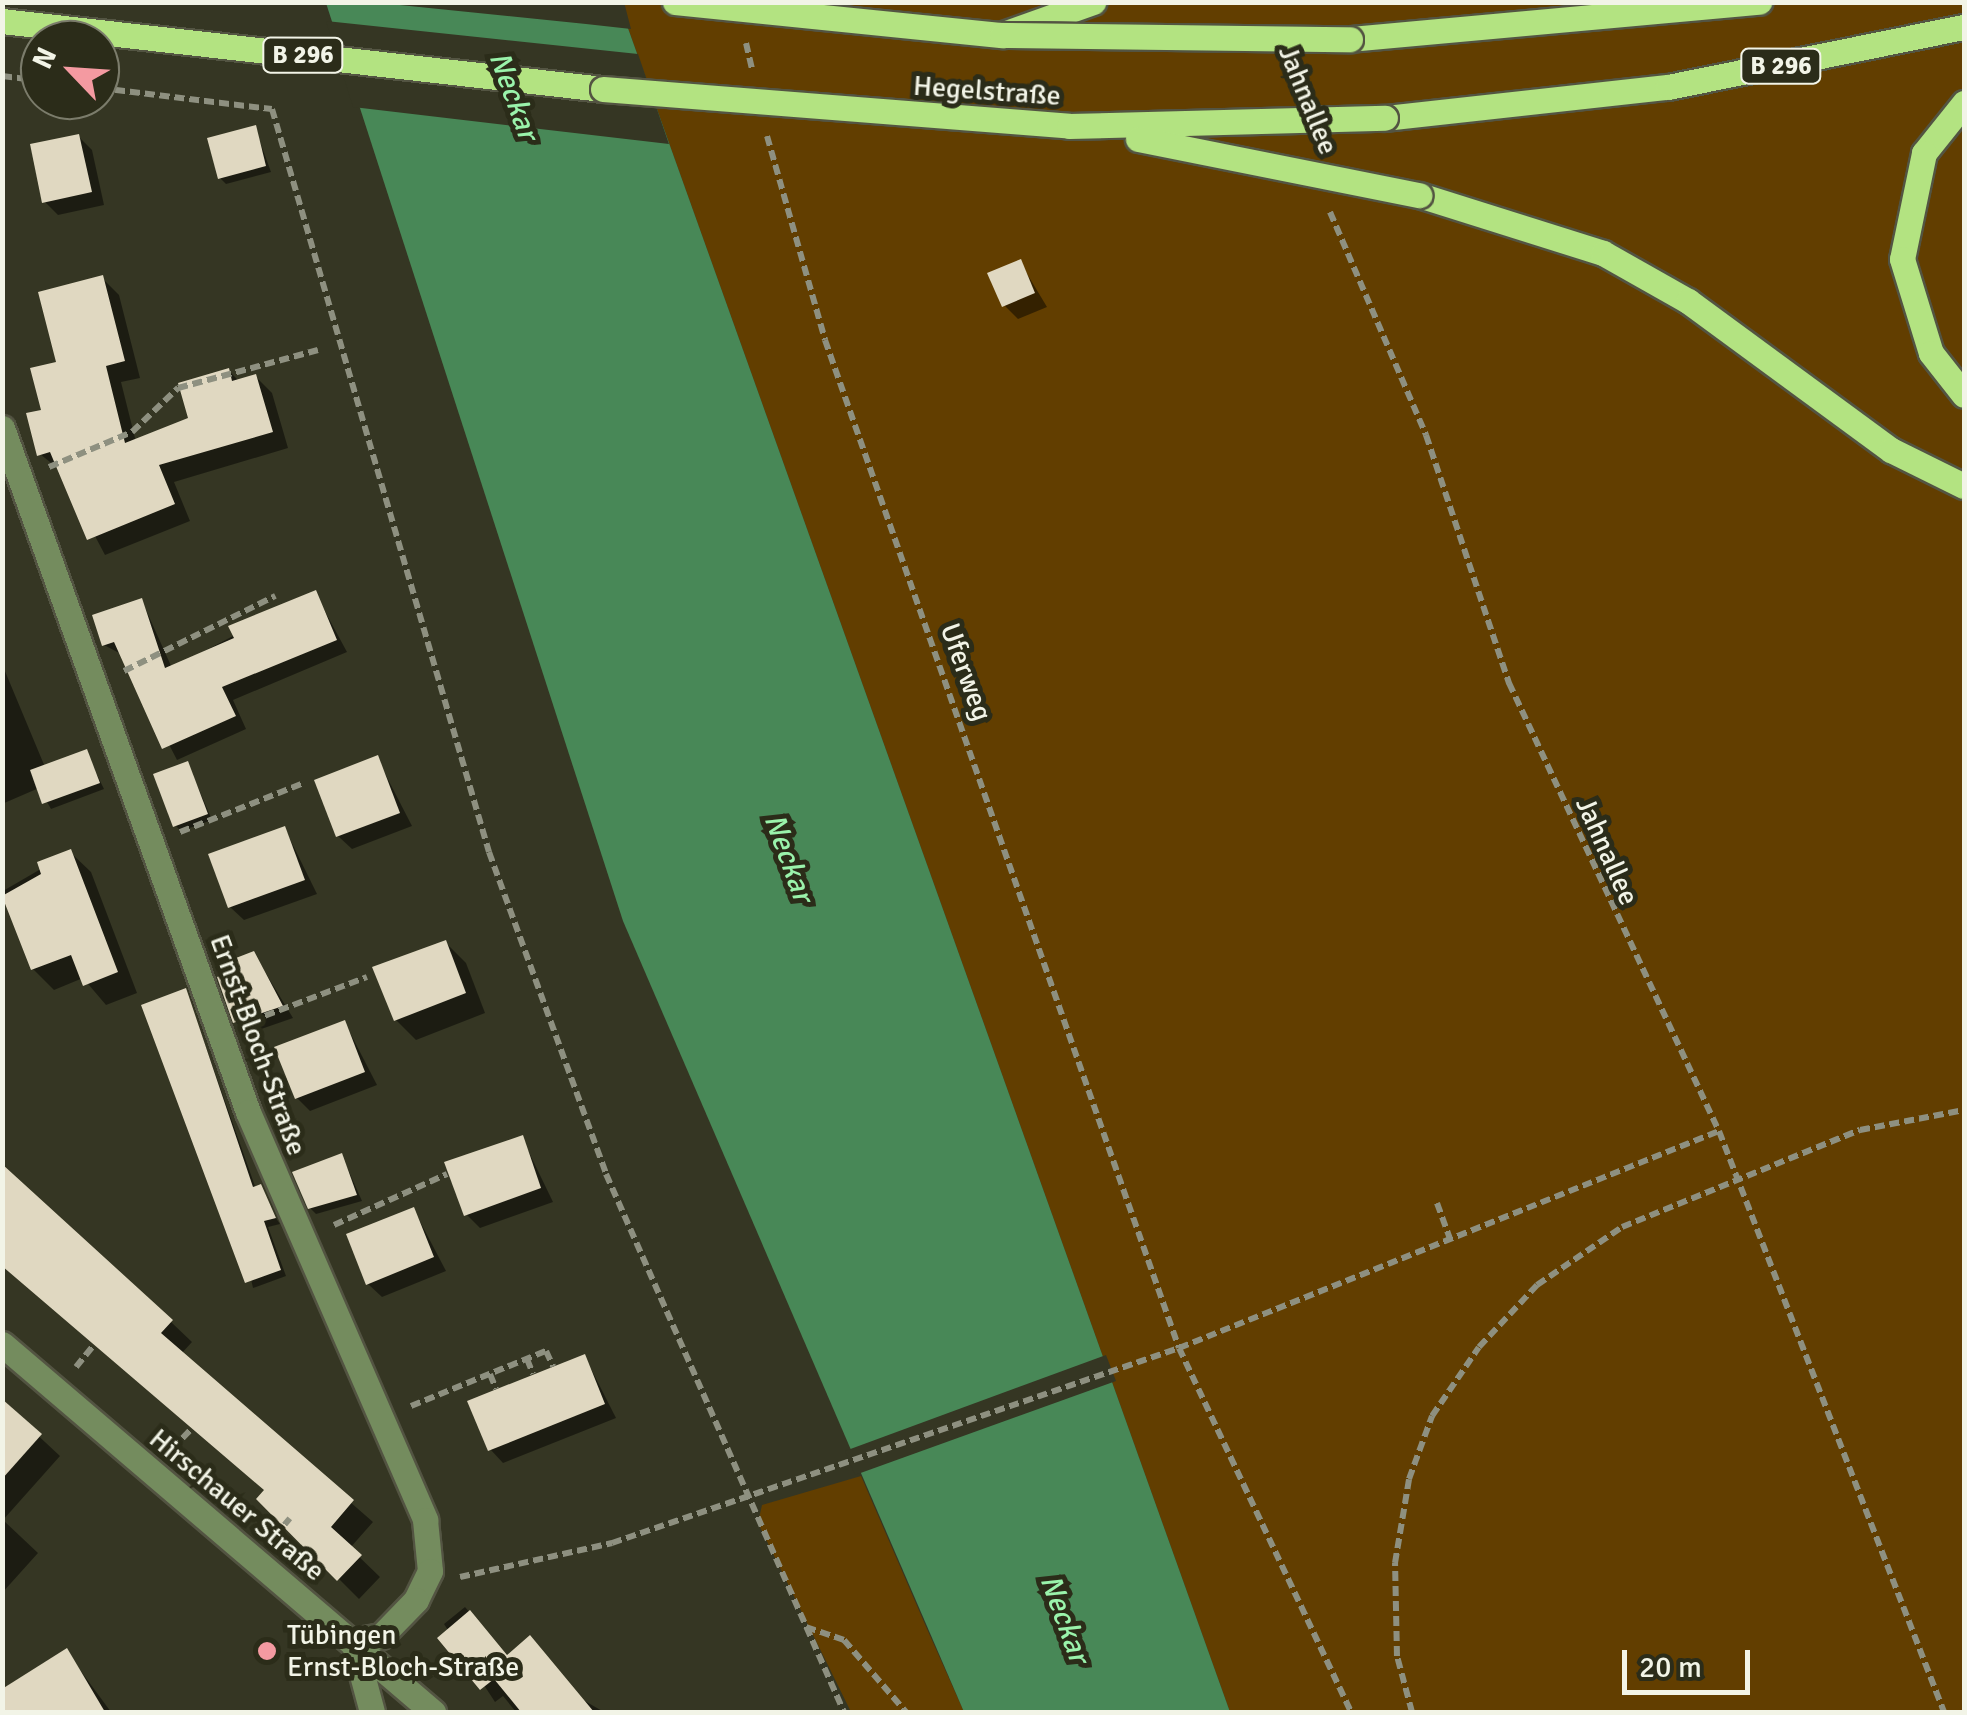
<!DOCTYPE html>
<html>
<head>
<meta charset="utf-8">
<style>
  body { margin:0 }
  #map { position:relative; width:1967px; height:1715px; overflow:hidden; background:#353623; font-family:Signika,sans-serif }
  div>[style] { position:absolute }
  .green>* { inset:0; background:#623e00 }
  .water>* { inset:0; background:#488857 }
  .pier>* { inset:0; background:#353623 }
  .shadow>* { inset:0; background:#0007 }
  .building>* { inset:0; background:#e0d8c1 }
  .path>* { height:6px; margin-top:-3px; transform-origin:0; background:repeating-linear-gradient(90deg,#8e9080 0 10px,transparent 0 15px) }
  .roads { filter:drop-shadow(2px 0 #535442) drop-shadow(-2px 0 #535442) drop-shadow(0 2px #535442) drop-shadow(0 -2px #535442) }
  .minor>* { height:25px; margin:-12.5px; padding:0 12.5px; transform-origin:12.5px; border-radius:12.5px; background:#748c5e }
  .major>* { height:25px; margin:-12.5px; padding:0 12.5px; transform-origin:12.5px; border-radius:12.5px; background:#b3e381 }
  .bridges { filter:drop-shadow(2px 0 #535442) drop-shadow(-2px 0 #535442) drop-shadow(0 2px #535442) drop-shadow(0 -2px #535442) }
  .major-bridge>* { height:25px; margin:-12.5px; padding:0 12.5px; transform-origin:12.5px; border-radius:12.5px; background:#b3e381 }
  .dots>* { width:28px; height:28px; translate:-50% -50%; box-sizing:border-box; border:5px solid #2b2c19; border-radius:50% }
  span { translate:-50% -50%; white-space:nowrap; text-align:center; line-height:1.15; -webkit-text-stroke:10px #2b2c19; paint-order:stroke }
  .shield-label span { padding:2px 8px; background:#2b2c19; border:2px solid; border-radius:8px; -webkit-text-stroke-width:0 }
  .shield-label { font-size:25px; color:#f2f4e7; font-weight:700 }
  .street-label { font-size:28px; color:#f2f4e7 }
  .poi-label { font-size:28px; color:#f2f4e7 }
  .left { translate:0 -50%; text-align:left }
  .water-label { font-size:30px; color:#9af3ab; font-style:italic }
  .frame { position:absolute; inset:0; border:5px solid #f2f4e7; pointer-events:none }
  .north { position:absolute; left:20px; top:20px; width:100px; height:100px; box-sizing:border-box; background:#2b2c19; border:2px solid #7b7c6b; border-radius:50%; rotate:295deg; font-size:28px; font-weight:700; line-height:40px; text-align:center; color:#f2f4e7 }
  .north::after { content:''; display:block; margin:auto; width:35px; height:45px; background:#f49aa1; clip-path:polygon(50% 0,100% 100%,50% 72%,0 100%) }
  .scale { position:absolute; left:1622px; top:1650px; width:128px; height:45px; box-sizing:border-box; border:5px solid #f2f4e7; border-top:0; padding-left:12px; font-size:30px; line-height:35px; white-space:nowrap; color:#f2f4e7; -webkit-text-stroke:8px #2b2c19; paint-order:stroke }
</style>
</head>
<body>
<div id="map">
  <div class="green">
    <div style="clip-path:polygon(619px 3px,1964px 3px,1964px 1712px,1230px 1712px)"></div>
    <div style="clip-path:polygon(861px 1476px,927px 1629px,964px 1712px,851px 1712px,758px 1523px,762px 1505px)"></div>
  </div>
  <div class="water">
    <div style="clip-path:polygon(326px 3px,619px 3px,1230px 1712px,964px 1712px,623px 921px)"></div>
  </div>
  <div class="pier">
    <div style="clip-path:polygon(380px 3px,624px 2px,631px 29px,586px 24px)"></div>
    <div style="clip-path:polygon(326px 21px,638px 54px,669px 144px,353px 107px)"></div>
    <div style="clip-path:polygon(1106px 1355px,1116px 1381px,855px 1475px,845px 1451px)"></div>
  </div>
  <div class="shadow">
    <div style="clip-path:polygon(255px 128px,271px 172px,226px 184px,220px 178px)"></div>
    <div style="clip-path:polygon(78px 136px,92px 150px,104px 205px,58px 215px,44px 201px)"></div>
    <div style="clip-path:polygon(1020px 262px,1047px 307px,1018px 319px,1004px 305px)"></div>
    <div style="clip-path:polygon(102px 278px,119px 295px,140px 378px,121px 382px,136px 442px,191px 419px,228px 370px,239px 381px,256px 377px,272px 393px,288px 448px,174px 482px,190px 521px,105px 555px,60px 470px,40px 454px,59px 364px)"></div>
    <div style="clip-path:polygon(315px 593px,347px 652px,233px 700px,246px 729px,177px 760px,123px 655px,104px 645px,142px 601px,172px 668px)"></div>
    <div style="clip-path:polygon(2px 664px,45px 767px,86px 752px,104px 789px,51px 809px,39px 788px,2px 804px)"></div>
    <div style="clip-path:polygon(377px 758px,412px 826px,352px 849px,338px 836px)"></div>
    <div style="clip-path:polygon(188px 764px,212px 820px,181px 831px,175px 825px)"></div>
    <div style="clip-path:polygon(285px 829px,317px 894px,244px 920px,230px 907px)"></div>
    <div style="clip-path:polygon(70px 852px,91px 872px,137px 993px,106px 1005px,83px 978px,54px 990px,33px 969px,3px 891px)"></div>
    <div style="clip-path:polygon(446px 943px,466px 963px,485px 1013px,416px 1040px,396px 1020px)"></div>
    <div style="clip-path:polygon(254px 954px,293px 1018px,247px 1034px,236px 1022px)"></div>
    <div style="clip-path:polygon(186px 991px,256px 1189px,280px 1224px,268px 1227px,286px 1276px,253px 1288px)"></div>
    <div style="clip-path:polygon(345px 1023px,377px 1085px,310px 1111px,297px 1098px)"></div>
    <div style="clip-path:polygon(522px 1138px,553px 1202px,480px 1228px,466px 1214px)"></div>
    <div style="clip-path:polygon(342px 1156px,362px 1201px,316px 1214px,310px 1208px)"></div>
    <div style="clip-path:polygon(414px 1210px,446px 1271px,382px 1297px,368px 1284px)"></div>
    <div style="clip-path:polygon(2px 1263px,171px 1322px,192px 1342px,181px 1354px,373px 1522px,350px 1548px,380px 1577px,359px 1599px,259px 1499px,266px 1491px)"></div>
    <div style="clip-path:polygon(585px 1357px,616px 1418px,503px 1463px,490px 1449px)"></div>
    <div style="clip-path:polygon(2px 1402px,60px 1456px,3px 1520px,38px 1553px,2px 1593px)"></div>
    <div style="clip-path:polygon(465px 1607px,508px 1657px,604px 1712px,516px 1712px,503px 1696px,495px 1702px,444px 1624px)"></div>
    <div style="clip-path:polygon(66px 1651px,111px 1712px,14px 1712px,2px 1692px)"></div>
  </div>
  <div class="building">
    <div style="clip-path:polygon(256px 125px,266px 166px,218px 179px,207px 138px)"></div>
    <div style="clip-path:polygon(79px 134px,92px 192px,42px 203px,30px 144px)"></div>
    <div style="clip-path:polygon(1021px 259px,1035px 293px,1002px 307px,987px 273px)"></div>
    <div style="clip-path:polygon(103px 275px,125px 361px,106px 366px,125px 443px,188px 418px,178px 383px,229px 368px,232px 381px,256px 374px,273px 432px,159px 465px,175px 504px,87px 540px,50px 452px,37px 456px,26px 413px,41px 410px,30px 368px,56px 362px,38px 292px)"></div>
    <div style="clip-path:polygon(316px 590px,337px 640px,222px 687px,236px 716px,162px 749px,114px 642px,102px 646px,92px 615px,142px 598px,165px 668px,234px 638px,228px 626px)"></div>
    <div style="clip-path:polygon(87px 749px,100px 783px,42px 804px,30px 770px)"></div>
    <div style="clip-path:polygon(378px 755px,400px 813px,336px 837px,314px 780px)"></div>
    <div style="clip-path:polygon(188px 761px,208px 814px,173px 827px,153px 774px)"></div>
    <div style="clip-path:polygon(285px 826px,305px 880px,228px 908px,208px 854px)"></div>
    <div style="clip-path:polygon(71px 849px,118px 972px,83px 986px,71px 955px,31px 970px,2px 896px,41px 874px,37px 862px)"></div>
    <div style="clip-path:polygon(446px 940px,466px 993px,394px 1021px,372px 967px)"></div>
    <div style="clip-path:polygon(254px 951px,283px 1006px,233px 1023px,217px 977px,227px 973px,223px 963px)"></div>
    <div style="clip-path:polygon(186px 988px,253px 1187px,261px 1184px,276px 1218px,264px 1221px,281px 1270px,245px 1283px,141px 1005px)"></div>
    <div style="clip-path:polygon(345px 1020px,365px 1072px,295px 1099px,274px 1047px)"></div>
    <div style="clip-path:polygon(523px 1135px,541px 1188px,464px 1216px,444px 1162px)"></div>
    <div style="clip-path:polygon(342px 1153px,357px 1195px,308px 1209px,292px 1172px)"></div>
    <div style="clip-path:polygon(2px 1164px,173px 1320px,161px 1333px,354px 1500px,331px 1527px,362px 1555px,337px 1581px,256px 1499px,264px 1490px,2px 1266px)"></div>
    <div style="clip-path:polygon(414px 1207px,434px 1257px,366px 1285px,346px 1234px)"></div>
    <div style="clip-path:polygon(585px 1354px,605px 1404px,488px 1451px,467px 1401px)"></div>
    <div style="clip-path:polygon(2px 1399px,42px 1434px,2px 1479px)"></div>
    <div style="clip-path:polygon(470px 1610px,507px 1655px,530px 1635px,594px 1712px,521px 1712px,494px 1679px,480px 1690px,437px 1638px)"></div>
    <div style="clip-path:polygon(67px 1648px,105px 1712px,2px 1712px,2px 1689px)"></div>
  </div>
  <div class="path">
    <div style="left:746px;top:43px;width:28px;rotate:77deg"></div>
    <div style="left:2px;top:76px;width:38px;rotate:7deg"></div>
    <div style="left:100px;top:88px;width:173px;rotate:7deg"></div>
    <div style="left:272px;top:109px;width:774px;rotate:73.72deg"></div>
    <div style="left:489px;top:852px;width:343px;rotate:70deg"></div>
    <div style="left:606px;top:1174px;width:588px;rotate:66.14deg"></div>
    <div style="left:767px;top:136px;width:212px;rotate:74.1deg"></div>
    <div style="left:825px;top:340px;width:1068px;rotate:70.65deg"></div>
    <div style="left:1179px;top:1348px;width:403px;rotate:64.7deg"></div>
    <div style="left:1330px;top:212px;width:243px;rotate:66.7deg"></div>
    <div style="left:1426px;top:435px;width:262px;rotate:71.5deg"></div>
    <div style="left:1509px;top:683px;width:495px;rotate:64.9deg"></div>
    <div style="left:1719px;top:1131px;width:623px;rotate:68.83deg"></div>
    <div style="left:49px;top:467px;width:90px;rotate:-22.9deg"></div>
    <div style="left:132px;top:432px;width:64px;rotate:-43.7deg"></div>
    <div style="left:178px;top:388px;width:145px;rotate:-15.2deg"></div>
    <div style="left:124px;top:671px;width:169px;rotate:-26.4deg"></div>
    <div style="left:180px;top:832px;width:133px;rotate:-21.6deg"></div>
    <div style="left:251px;top:1021px;width:124px;rotate:-20.8deg"></div>
    <div style="left:1437px;top:1203px;width:38px;rotate:70deg"></div>
    <div style="left:334px;top:1225px;width:124px;rotate:-24.3deg"></div>
    <div style="left:527px;top:1359px;width:16px;rotate:68deg"></div>
    <div style="left:76px;top:1367px;width:28px;rotate:-51deg"></div>
    <div style="left:490px;top:1374px;width:16px;rotate:68deg"></div>
    <div style="left:411px;top:1406px;width:146px;rotate:-22.2deg"></div>
    <div style="left:546px;top:1351px;width:17px;rotate:65deg"></div>
    <div style="left:172px;top:1449px;width:29px;rotate:-46deg"></div>
    <div style="left:275px;top:1536px;width:23px;rotate:-50deg"></div>
    <div style="left:460px;top:1577px;width:156px;rotate:-12.6deg"></div>
    <div style="left:612px;top:1543px;width:600px;rotate:-18.98deg"></div>
    <div style="left:1179px;top:1348px;width:582px;rotate:-21.89deg"></div>
    <div style="left:806px;top:1627px;width:40px;rotate:18.9deg"></div>
    <div style="left:844px;top:1640px;width:95px;rotate:49.3deg"></div>
    <div style="left:1412px;top:1712px;width:58px;rotate:-105deg"></div>
    <div style="left:1397px;top:1656px;width:93px;rotate:-91.2deg"></div>
    <div style="left:1395px;top:1563px;width:85px;rotate:-80.5deg"></div>
    <div style="left:1409px;top:1479px;width:67px;rotate:-69.9deg"></div>
    <div style="left:1432px;top:1416px;width:83px;rotate:-55.7deg"></div>
    <div style="left:1479px;top:1347px;width:85px;rotate:-46.9deg"></div>
    <div style="left:1537px;top:1285px;width:103px;rotate:-34.3deg"></div>
    <div style="left:1622px;top:1227px;width:257px;rotate:-22.2deg"></div>
    <div style="left:1860px;top:1130px;width:106px;rotate:-10.9deg"></div>
  </div>
  <div class="roads">
    <div class="minor">
      <div style="left:2px;top:428px;width:727px;rotate:70.22deg"></div>
      <div style="left:248px;top:1112px;width:445px;rotate:66.5deg"></div>
      <div style="left:425px;top:1520px;width:51px;rotate:84.4deg"></div>
      <div style="left:430px;top:1571px;width:32px;rotate:116deg"></div>
      <div style="left:416px;top:1600px;width:50px;rotate:134.2deg"></div>
      <div style="left:381px;top:1636px;width:28px;rotate:170deg"></div>
      <div style="left:2px;top:1344px;width:567px;rotate:40.49deg"></div>
      <div style="left:353px;top:1641px;width:73px;rotate:75deg"></div>
    </div>
    <div class="major">
      <div style="left:2px;top:21px;width:605px;rotate:6.46deg"></div>
      <div style="left:1003px;top:34px;width:96px;rotate:-19.6deg"></div>
      <div style="left:1350px;top:39px;width:411px;rotate:-5.2deg"></div>
      <div style="left:1964px;top:103px;width:64px;rotate:128.7deg"></div>
      <div style="left:1924px;top:153px;width:108px;rotate:101.7deg"></div>
      <div style="left:1902px;top:259px;width:98px;rotate:72.9deg"></div>
      <div style="left:1931px;top:353px;width:53px;rotate:51.8deg"></div>
      <div style="left:1385px;top:118px;width:285px;rotate:-6.3deg"></div>
      <div style="left:1668px;top:87px;width:302px;rotate:-11.5deg"></div>
      <div style="left:1419px;top:195px;width:193px;rotate:17.5deg"></div>
      <div style="left:1603px;top:253px;width:98px;rotate:29.5deg"></div>
      <div style="left:1688px;top:301px;width:252px;rotate:36.3deg"></div>
      <div style="left:1891px;top:450px;width:81px;rotate:26.3deg"></div>
    </div>
  </div>
  <div class="bridges">
    <div class="major-bridge">
      <div style="left:675px;top:2px;width:329px;rotate:5.8deg"></div>
      <div style="left:1002px;top:35px;width:348px;rotate:0.7deg"></div>
      <div style="left:603px;top:89px;width:467px;rotate:4.5deg"></div>
      <div style="left:1069px;top:126px;width:316px;rotate:-1.5deg"></div>
      <div style="left:1138px;top:139px;width:287px;rotate:11.3deg"></div>
    </div>
  </div>
  <div class="dots">
    <div style="left:267px;top:1651px;background:#f49aa1"></div>
  </div>
  <div class="shield-label">
    <span style="left:303px;top:55px">B 296</span>
    <span style="left:1781px;top:66px">B 296</span>
  </div>
  <div class="street-label">
    <span style="left:987px;top:91px;rotate:4deg">Hegelstraße</span>
    <span style="left:1308px;top:100px;rotate:68deg">Jahnallee</span>
    <span style="left:966px;top:672px;rotate:70deg">Uferweg</span>
    <span style="left:1607px;top:851px;rotate:66deg">Jahnallee</span>
    <span style="left:258px;top:1045px;rotate:70deg">Ernst-Bloch-Straße</span>
    <span style="left:237px;top:1505px;rotate:40deg">Hirschauer Straße</span>
  </div>
  <div class="poi-label">
    <span class="left" style="left:287px;top:1651px">Tübingen<br>Ernst-Bloch-Straße</span>
  </div>
  <div class="water-label">
    <span style="left:513px;top:96px;rotate:70deg">Neckar</span>
    <span style="left:788px;top:858px;rotate:70deg">Neckar</span>
    <span style="left:1064px;top:1619px;rotate:70deg">Neckar</span>
  </div>
  <div class="frame"></div>
  <div class="north">N</div>
  <div class="scale">20 m</div>
</div>
</body>
</html>
